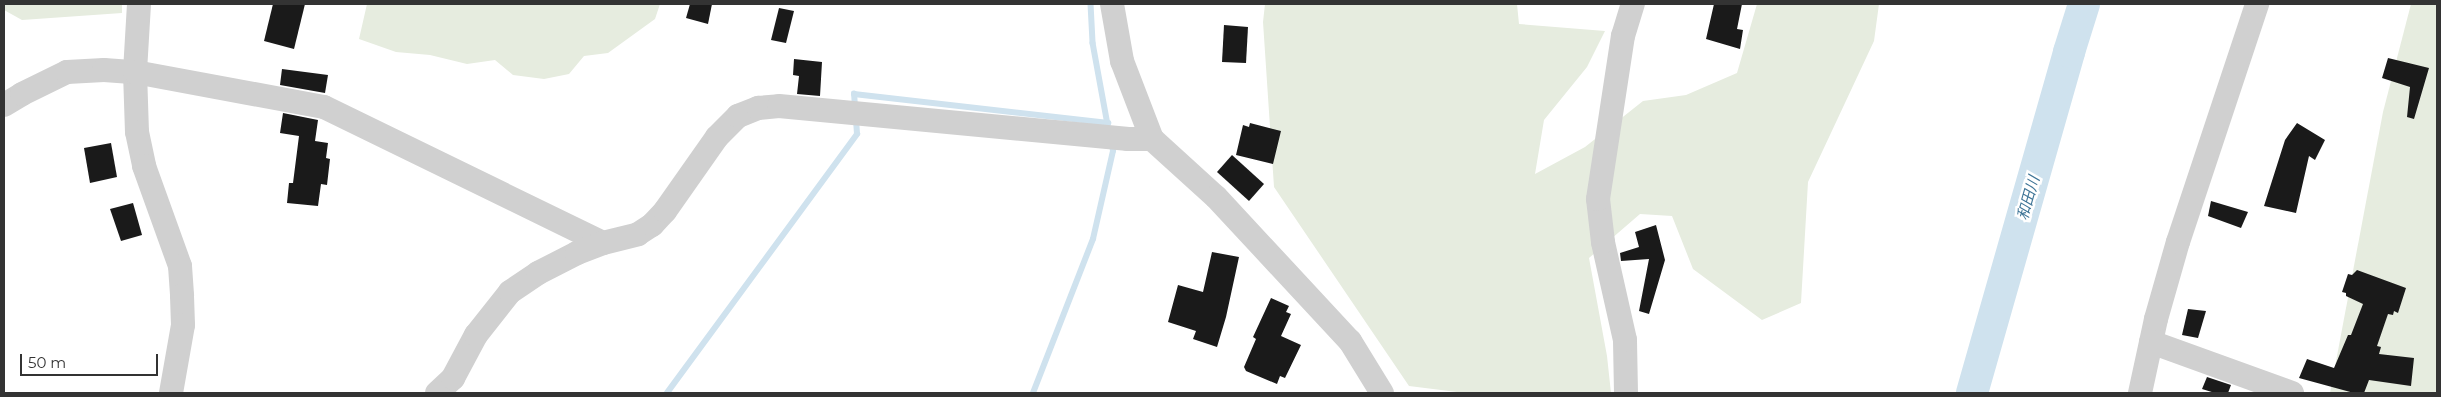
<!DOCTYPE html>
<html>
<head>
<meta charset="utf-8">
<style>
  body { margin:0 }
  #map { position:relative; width:2441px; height:397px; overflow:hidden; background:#fff; font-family:Montserrat,"Noto Sans JP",sans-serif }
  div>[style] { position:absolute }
  .green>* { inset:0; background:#e6ecdf }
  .stream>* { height:5.5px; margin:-2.75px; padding:0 2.75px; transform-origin:2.75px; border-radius:2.75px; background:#cfe2ee }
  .river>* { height:32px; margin:-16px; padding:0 16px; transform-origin:16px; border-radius:16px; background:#cfe2ee }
  .building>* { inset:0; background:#1a1a1a }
  .minor>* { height:24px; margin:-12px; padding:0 12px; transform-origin:12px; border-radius:12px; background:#d0d0d0 }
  span { translate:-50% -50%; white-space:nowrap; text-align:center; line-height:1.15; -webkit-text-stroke:5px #fff; paint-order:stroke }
  .water-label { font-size:15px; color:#3f7597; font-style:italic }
  .frame { position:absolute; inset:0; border:5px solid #333; pointer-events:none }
  .scale { position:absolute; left:20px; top:354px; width:138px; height:22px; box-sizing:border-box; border:2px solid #333; border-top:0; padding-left:6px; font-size:15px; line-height:18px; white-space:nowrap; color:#333; -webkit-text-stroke:4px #fff; paint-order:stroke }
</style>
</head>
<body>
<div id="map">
  <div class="green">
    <div style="clip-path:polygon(4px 4px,122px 4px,122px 13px,22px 20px,4px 10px)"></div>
    <div style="clip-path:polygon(367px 4px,660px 4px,655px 19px,608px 53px,584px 56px,569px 74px,544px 79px,513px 75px,495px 60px,467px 64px,430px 55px,396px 52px,359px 39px)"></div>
    <div style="clip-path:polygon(1265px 4px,1517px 4px,1519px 24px,1605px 31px,1587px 67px,1544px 120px,1535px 174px,1585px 147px,1643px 101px,1686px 95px,1737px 73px,1757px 4px,1879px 4px,1874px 41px,1808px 182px,1801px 303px,1762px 320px,1693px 269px,1672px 216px,1640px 214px,1589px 258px,1607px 356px,1611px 393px,1465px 393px,1409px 386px,1274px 187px,1263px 22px)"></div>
    <div style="clip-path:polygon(2411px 4px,2437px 4px,2437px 393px,2330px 393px,2383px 112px)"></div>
  </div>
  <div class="stream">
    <div style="left:1091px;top:4px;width:39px;rotate:87deg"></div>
    <div style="left:1093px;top:43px;width:83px;rotate:79.6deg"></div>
    <div style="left:855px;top:107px;width:13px;rotate:-94deg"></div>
    <div style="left:854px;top:94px;width:256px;rotate:6.5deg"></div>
    <div style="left:667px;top:393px;width:321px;rotate:-53.7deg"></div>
    <div style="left:857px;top:134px;width:15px;rotate:-94deg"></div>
    <div style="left:1033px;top:393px;width:165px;rotate:-68.7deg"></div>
    <div style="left:1093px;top:239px;width:90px;rotate:-77.2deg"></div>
    <div style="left:1113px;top:151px;width:7px;rotate:-98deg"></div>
  </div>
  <div class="river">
    <div style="left:1972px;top:393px;width:355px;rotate:-74.1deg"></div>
    <div style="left:2069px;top:52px;width:50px;rotate:-72.6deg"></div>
  </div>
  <div class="building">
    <div style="clip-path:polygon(273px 4px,305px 4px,294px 49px,264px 41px)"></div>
    <div style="clip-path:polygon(690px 4px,712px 4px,708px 24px,686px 18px)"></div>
    <div style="clip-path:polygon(1714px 4px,1742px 4px,1737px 29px,1743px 30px,1740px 49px,1706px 39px)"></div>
    <div style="clip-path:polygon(779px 8px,794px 11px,786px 43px,771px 40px)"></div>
    <div style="clip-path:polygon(1224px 25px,1248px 27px,1246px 63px,1222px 62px)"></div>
    <div style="clip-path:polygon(2388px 58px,2429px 68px,2414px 119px,2407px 117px,2410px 87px,2382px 78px)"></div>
    <div style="clip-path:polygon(794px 59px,822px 62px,820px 96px,797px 94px,799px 76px,793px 75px)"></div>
    <div style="clip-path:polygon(282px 69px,328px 75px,325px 93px,280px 85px)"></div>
    <div style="clip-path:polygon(283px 113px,318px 120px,315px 141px,328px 143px,326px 158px,330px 159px,327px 185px,321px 184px,318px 206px,287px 203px,289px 183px,293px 183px,299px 136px,280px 133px)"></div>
    <div style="clip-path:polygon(1250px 123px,1281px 131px,1273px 164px,1236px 155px,1243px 125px,1249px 127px)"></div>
    <div style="clip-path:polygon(2297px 123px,2325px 140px,2315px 160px,2309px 156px,2296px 213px,2264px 206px,2285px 140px)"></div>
    <div style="clip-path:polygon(111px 143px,117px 177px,90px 183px,84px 148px)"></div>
    <div style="clip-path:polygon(1232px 155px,1264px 184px,1249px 201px,1217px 172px)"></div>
    <div style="clip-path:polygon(2211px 201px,2248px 212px,2241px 228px,2208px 216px)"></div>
    <div style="clip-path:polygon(133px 203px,142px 235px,121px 241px,110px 209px)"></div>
    <div style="clip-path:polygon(1656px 225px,1665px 260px,1649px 314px,1639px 311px,1649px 259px,1621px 261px,1620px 253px,1639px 247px,1635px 232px)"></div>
    <div style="clip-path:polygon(1212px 252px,1239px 257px,1226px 317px,1217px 347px,1193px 339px,1196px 331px,1168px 322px,1178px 285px,1203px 292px)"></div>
    <div style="clip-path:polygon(2357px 270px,2406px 288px,2398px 313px,2394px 311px,2393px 315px,2388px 314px,2377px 346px,2381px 347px,2379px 354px,2414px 358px,2411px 386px,2369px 380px,2364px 393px,2354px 393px,2299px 378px,2307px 359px,2334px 368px,2348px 335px,2351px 335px,2363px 304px,2346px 296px,2346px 293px,2342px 292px,2348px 274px,2352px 275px)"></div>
    <div style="clip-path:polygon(1271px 298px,1289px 306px,1286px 312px,1291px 314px,1281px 336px,1301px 345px,1285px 378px,1280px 376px,1277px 384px,1246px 371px,1244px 367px,1256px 339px,1253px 337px)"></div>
    <div style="clip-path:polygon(2188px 309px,2206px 311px,2198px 338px,2182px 335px)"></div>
    <div style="clip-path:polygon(2207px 377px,2231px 385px,2228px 393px,2215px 393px,2202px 389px)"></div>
  </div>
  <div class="minor">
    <div style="left:139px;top:4px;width:68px;rotate:93.4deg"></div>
    <div style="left:135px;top:72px;width:60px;rotate:88.1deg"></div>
    <div style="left:137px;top:132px;width:35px;rotate:78deg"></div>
    <div style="left:144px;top:166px;width:106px;rotate:70.2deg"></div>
    <div style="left:180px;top:266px;width:30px;rotate:86deg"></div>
    <div style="left:182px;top:296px;width:29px;rotate:88deg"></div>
    <div style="left:183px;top:325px;width:69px;rotate:100deg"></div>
    <div style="left:1112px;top:4px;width:58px;rotate:80deg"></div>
    <div style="left:1122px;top:61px;width:84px;rotate:69deg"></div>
    <div style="left:1152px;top:139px;width:86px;rotate:42.2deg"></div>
    <div style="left:1216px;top:197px;width:197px;rotate:47.1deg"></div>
    <div style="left:1350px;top:341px;width:61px;rotate:58.4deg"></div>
    <div style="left:4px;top:105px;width:21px;rotate:-31deg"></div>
    <div style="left:22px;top:94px;width:50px;rotate:-26.1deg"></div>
    <div style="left:67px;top:72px;width:37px;rotate:-3deg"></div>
    <div style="left:104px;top:70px;width:31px;rotate:4deg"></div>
    <div style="left:135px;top:72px;width:192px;rotate:10.5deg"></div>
    <div style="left:324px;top:107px;width:310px;rotate:26deg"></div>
    <div style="left:2151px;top:342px;width:150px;rotate:19.9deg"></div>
    <div style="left:437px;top:393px;width:22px;rotate:-43deg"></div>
    <div style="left:453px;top:378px;width:49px;rotate:-61.9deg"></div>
    <div style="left:476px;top:335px;width:55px;rotate:-51.7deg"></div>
    <div style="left:510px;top:292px;width:34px;rotate:-34deg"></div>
    <div style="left:538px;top:273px;width:44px;rotate:-27.1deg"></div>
    <div style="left:577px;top:253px;width:28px;rotate:-21deg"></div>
    <div style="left:603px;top:243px;width:36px;rotate:-14deg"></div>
    <div style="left:638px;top:234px;width:17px;rotate:-33deg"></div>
    <div style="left:652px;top:225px;width:19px;rotate:-47deg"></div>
    <div style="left:665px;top:211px;width:90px;rotate:-54.9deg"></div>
    <div style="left:717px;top:137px;width:30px;rotate:-45deg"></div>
    <div style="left:738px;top:116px;width:22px;rotate:-22deg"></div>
    <div style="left:758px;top:108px;width:21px;rotate:-5deg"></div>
    <div style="left:779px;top:106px;width:351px;rotate:5.4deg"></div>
    <div style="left:1128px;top:139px;width:24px"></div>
    <div style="left:1626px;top:393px;width:53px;rotate:-91.1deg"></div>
    <div style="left:1625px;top:340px;width:100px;rotate:-102.7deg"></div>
    <div style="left:1603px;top:242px;width:43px;rotate:-96.6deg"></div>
    <div style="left:1598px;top:199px;width:165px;rotate:-81.3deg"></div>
    <div style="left:1623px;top:36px;width:34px;rotate:-73deg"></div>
    <div style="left:2140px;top:393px;width:76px;rotate:-77.8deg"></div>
    <div style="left:2156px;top:319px;width:80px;rotate:-74.1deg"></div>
    <div style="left:2178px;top:242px;width:251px;rotate:-71.6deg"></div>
  </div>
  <div class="water-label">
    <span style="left:2028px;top:198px;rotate:-74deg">和田川</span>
  </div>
  <div class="frame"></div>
  <div class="scale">50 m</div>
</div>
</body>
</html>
